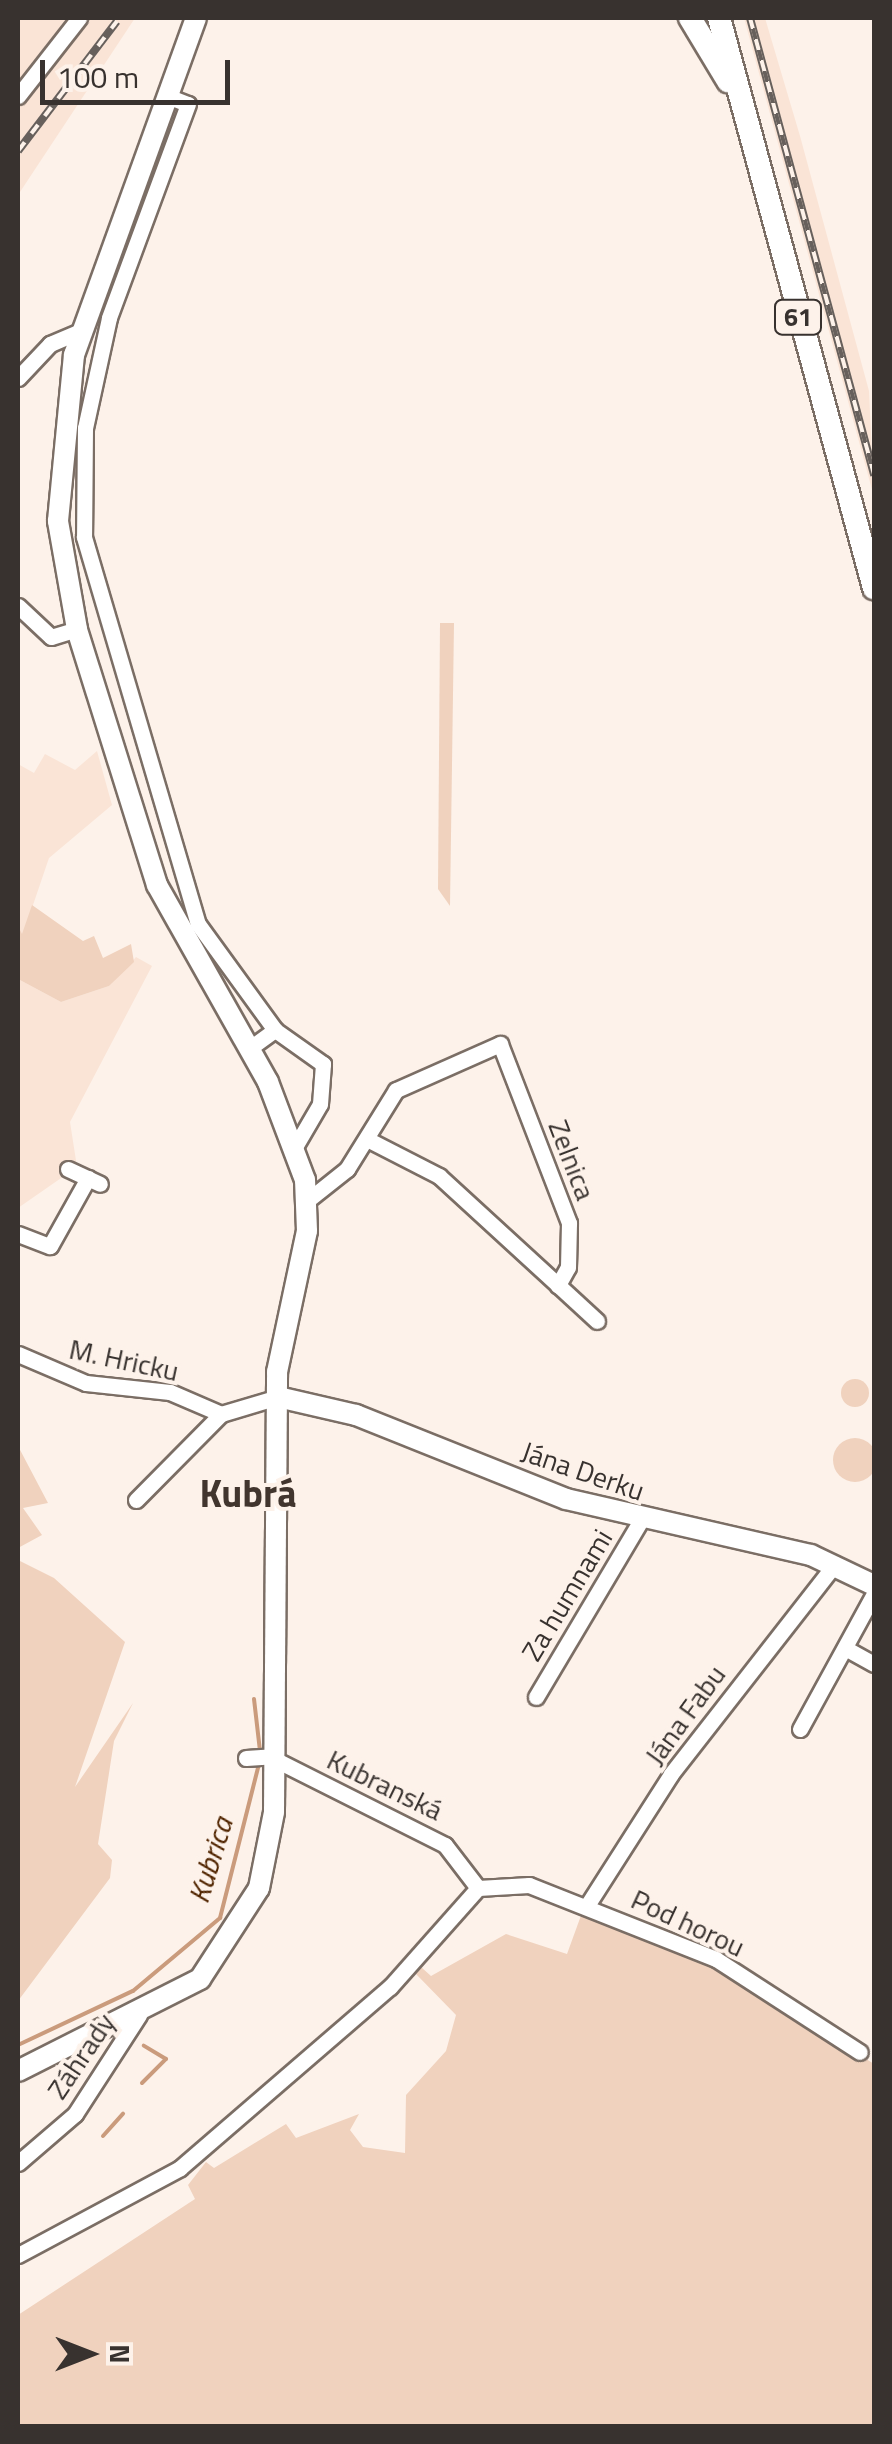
<!DOCTYPE html>
<html>
<head>
<meta charset="utf-8">
<style>
  body { margin:0 }
  #map { position:relative; width:892px; height:2444px; overflow:hidden; background:#fdf2ea; font-family:"Titillium Web",sans-serif }
  div>[style] { position:absolute }
  .built>* { inset:0; background:#fae4d6 }
  .green>* { inset:0; background:#f0d2be }
  .round { border-radius:50% }
  .stream>* { height:4px; margin:-2px; padding:0 2px; transform-origin:2px; border-radius:2px; background:#ca9b7c }
  .roads { filter:drop-shadow(2px 0 #7b6e65) drop-shadow(-2px 0 #7b6e65) drop-shadow(0 2px #7b6e65) drop-shadow(0 -2px #7b6e65) }
  .street>* { height:15px; margin:-7.5px; padding:0 7.5px; transform-origin:7.5px; border-radius:7.5px; background:#fff }
  .secondary>* { height:20px; margin:-10px; padding:0 10px; transform-origin:10px; border-radius:10px; background:#fff }
  .primary>* { height:22px; margin:-11px; padding:0 11px; transform-origin:11px; border-radius:11px; background:#fff }
  .rail>* { height:8px; margin-top:-4px; transform-origin:0; background:repeating-linear-gradient(90deg,#fdf2ea 0 11px,#67605c 0 22px); box-sizing:border-box; border-block:2px solid #67605c }
  span { translate:-50% -50%; white-space:nowrap; text-align:center; line-height:1.15; -webkit-text-stroke:8px #fdf2ea; paint-order:stroke }
  .shield-label span { padding:2px 8px; background:#fdf2ea; border:2px solid; border-radius:8px; -webkit-text-stroke-width:0 }
  .shield-label { font-size:25px; color:#38322f; font-weight:700 }
  .street-label { font-size:28px; color:#38322f }
  .water-label { font-size:30px; color:#512500; font-style:italic }
  .district-label { font-size:38px; color:#41352e; font-weight:700 }
  .frame { position:absolute; inset:0; border:20px solid #38322f; pointer-events:none }
  .north { position:absolute; left:40px; top:2304px; width:100px; height:100px; -webkit-text-stroke:8px #fdf2ea; paint-order:stroke; rotate:90deg; font-size:28px; font-weight:700; line-height:40px; text-align:center; color:#38322f }
  .north::after { content:''; display:block; margin:auto; width:35px; height:45px; background:#38322f; clip-path:polygon(50% 0,100% 100%,50% 72%,0 100%) }
  .scale { position:absolute; left:40px; top:60px; width:190px; height:45px; box-sizing:border-box; border:5px solid #38322f; border-top:0; padding-left:12px; font-size:30px; line-height:35px; white-space:nowrap; color:#38322f; -webkit-text-stroke:8px #fdf2ea; paint-order:stroke }
</style>
</head>
<body>
<div id="map">
  <div class="built">
    <div style="clip-path:polygon(18px 18px,135px 18px,18px 195px)"></div>
    <div style="clip-path:polygon(744px 18px,765px 18px,800px 136px,869px 391px,874px 497px)"></div>
    <div style="clip-path:polygon(97px 751px,112px 805px,49px 858px,18px 949px,18px 764px,34px 773px,45px 754px,75px 770px)"></div>
    <div style="clip-path:polygon(136px 957px,152px 966px,70px 1122px,77px 1167px,18px 1208px,18px 979px,61px 1002px,109px 986px)"></div>
  </div>
  <div class="green">
    <div style="clip-path:polygon(440px 623px,454px 623px,450px 906px,438px 889px)"></div>
    <div style="clip-path:polygon(32px 905px,83px 941px,94px 936px,103px 958px,131px 944px,134px 962px,109px 986px,61px 1002px,18px 979px,18px 926px,22px 934px)"></div>
    <div class="round" style="left:841px;top:1379px;width:28px;height:28px"></div>
    <div class="round" style="left:833px;top:1438px;width:44px;height:44px"></div>
    <div style="clip-path:polygon(18px 1446px,48px 1503px,23px 1508px,42px 1535px,18px 1548px)"></div>
    <div style="clip-path:polygon(18px 1560px,54px 1578px,125px 1642px,75px 1787px,133px 1703px,114px 1741px,98px 1844px,112px 1860px,110px 1878px,18px 2001px)"></div>
    <div style="clip-path:polygon(583px 1910px,727px 1969px,874px 2064px,874px 2426px,18px 2426px,18px 2315px,195px 2199px,188px 2185px,206px 2162px,214px 2168px,286px 2124px,296px 2138px,359px 2114px,350px 2130px,363px 2147px,405px 2153px,406px 2095px,446px 2051px,456px 2015px,416px 1974px,421px 1967px,431px 1976px,506px 1934px,567px 1954px)"></div>
  </div>
  <div class="stream">
    <div style="left:254px;top:1699px;width:52px;rotate:83.4deg"></div>
    <div style="left:18px;top:2045px;width:127px;rotate:-25.2deg"></div>
    <div style="left:133px;top:1991px;width:114px;rotate:-40deg"></div>
    <div style="left:220px;top:1918px;width:163px;rotate:-75.8deg"></div>
    <div style="left:142px;top:2083px;width:34px;rotate:-45deg"></div>
    <div style="left:166px;top:2059px;width:26px;rotate:-149deg"></div>
    <div style="left:103px;top:2136px;width:30px;rotate:-48deg"></div>
  </div>
  <div class="roads">
    <div class="street">
      <div style="left:18px;top:96px;width:99px;rotate:-52deg"></div>
      <div style="left:167px;top:96px;width:22px;rotate:21deg"></div>
      <div style="left:188px;top:104px;width:228px;rotate:110.3deg"></div>
      <div style="left:109px;top:318px;width:113px;rotate:102.3deg"></div>
      <div style="left:85px;top:428px;width:109px;rotate:90.5deg"></div>
      <div style="left:84px;top:537px;width:403px;rotate:73.6deg"></div>
      <div style="left:198px;top:924px;width:131px;rotate:54deg"></div>
      <div style="left:275px;top:1030px;width:59px;rotate:35.3deg"></div>
      <div style="left:323px;top:1064px;width:40px;rotate:94.3deg"></div>
      <div style="left:320px;top:1104px;width:48px;rotate:120.3deg"></div>
      <div style="left:18px;top:378px;width:47px;rotate:-46.7deg"></div>
      <div style="left:50px;top:344px;width:34px;rotate:-23deg"></div>
      <div style="left:18px;top:606px;width:45px;rotate:43.2deg"></div>
      <div style="left:51px;top:637px;width:27px;rotate:-17deg"></div>
      <div style="left:250px;top:1048px;width:31px;rotate:-36deg"></div>
      <div style="left:68px;top:1169px;width:35px;rotate:25deg"></div>
      <div style="left:308px;top:1200px;width:50px;rotate:-38.5deg"></div>
      <div style="left:347px;top:1169px;width:93px;rotate:-58.2deg"></div>
      <div style="left:396px;top:1090px;width:114px;rotate:-23.9deg"></div>
      <div style="left:500px;top:1044px;width:192px;rotate:68.9deg"></div>
      <div style="left:569px;top:1223px;width:44px;rotate:91.3deg"></div>
      <div style="left:568px;top:1267px;width:21px;rotate:119deg"></div>
      <div style="left:558px;top:1285px;width:161px;rotate:-137.5deg"></div>
      <div style="left:439px;top:1176px;width:81px;rotate:-152.8deg"></div>
      <div style="left:18px;top:1234px;width:34px;rotate:21deg"></div>
      <div style="left:50px;top:1246px;width:78px;rotate:-60.8deg"></div>
      <div style="left:558px;top:1285px;width:53px;rotate:42.7deg"></div>
      <div style="left:18px;top:1354px;width:74px;rotate:23.1deg"></div>
      <div style="left:86px;top:1383px;width:84px;rotate:6.1deg"></div>
      <div style="left:170px;top:1392px;width:56px;rotate:23.3deg"></div>
      <div style="left:221px;top:1414px;width:59px;rotate:-16.6deg"></div>
      <div style="left:136px;top:1500px;width:121px;rotate:-45.3deg"></div>
      <div style="left:845px;top:1648px;width:33px;rotate:29deg"></div>
      <div style="left:536px;top:1697px;width:206px;rotate:-59.3deg"></div>
      <div style="left:800px;top:1729px;width:154px;rotate:-61.3deg"></div>
      <div style="left:246px;top:1758px;width:30px;rotate:-4deg"></div>
      <div style="left:276px;top:1760px;width:189px;rotate:26.7deg"></div>
      <div style="left:445px;top:1845px;width:54px;rotate:52.5deg"></div>
      <div style="left:478px;top:1888px;width:51px;rotate:-3.4deg"></div>
      <div style="left:529px;top:1885px;width:201px;rotate:21.6deg"></div>
      <div style="left:716px;top:1959px;width:171px;rotate:32.9deg"></div>
      <div style="left:588px;top:1904px;width:154px;rotate:-57.4deg"></div>
      <div style="left:671px;top:1774px;width:266px;rotate:-52deg"></div>
      <div style="left:18px;top:2163px;width:75px;rotate:-40.7deg"></div>
      <div style="left:75px;top:2114px;width:118px;rotate:-57.1deg"></div>
      <div style="left:18px;top:2255px;width:184px;rotate:-28.2deg"></div>
      <div style="left:180px;top:2168px;width:277px;rotate:-40.8deg"></div>
      <div style="left:390px;top:1987px;width:132px;rotate:-48.4deg"></div>
    </div>
    <div class="secondary">
      <div style="left:278px;top:1397px;width:80px;rotate:13deg"></div>
      <div style="left:356px;top:1415px;width:226px;rotate:21.8deg"></div>
      <div style="left:566px;top:1499px;width:251px;rotate:12.9deg"></div>
      <div style="left:811px;top:1555px;width:70px;rotate:25.5deg"></div>
      <div style="left:18px;top:2071px;width:204px;rotate:-26.8deg"></div>
      <div style="left:200px;top:1979px;width:108px;rotate:-57deg"></div>
      <div style="left:259px;top:1888px;width:77px;rotate:-78.8deg"></div>
      <div style="left:274px;top:1812px;width:440px;rotate:-89.6deg"></div>
      <div style="left:277px;top:1372px;width:144px;rotate:-78deg"></div>
      <div style="left:307px;top:1231px;width:51px;rotate:-92.2deg"></div>
      <div style="left:305px;top:1180px;width:105px;rotate:-110.7deg"></div>
      <div style="left:268px;top:1082px;width:226px;rotate:-119.4deg"></div>
      <div style="left:157px;top:885px;width:268px;rotate:-107.4deg"></div>
      <div style="left:77px;top:629px;width:110px;rotate:-100deg"></div>
      <div style="left:58px;top:521px;width:167px;rotate:-84.5deg"></div>
      <div style="left:74px;top:355px;width:358px;rotate:-70.1deg"></div>
    </div>
    <div class="primary">
      <div style="left:690px;top:18px;width:74px;rotate:58.9deg"></div>
      <div style="left:719px;top:18px;width:591px;rotate:74.79deg"></div>
    </div>
  </div>
  <div class="rail">
    <div style="left:750px;top:18px;width:474px;rotate:74.8deg"></div>
    <div style="left:18px;top:151px;width:163px;rotate:-52.7deg"></div>
  </div>
  <div class="shield-label">
    <span style="left:798px;top:317px">61</span>
  </div>
  <div class="street-label">
    <span style="left:572px;top:1160px;rotate:69deg">Zelnica</span>
    <span style="left:124px;top:1360px;rotate:12deg">M. Hricku</span>
    <span style="left:583px;top:1471px;rotate:19deg">Jána Derku</span>
    <span style="left:567px;top:1595px;rotate:-59deg">Za humnami</span>
    <span style="left:685px;top:1715px;rotate:-54deg">Jána Fabu</span>
    <span style="left:385px;top:1785px;rotate:26deg">Kubranská</span>
    <span style="left:688px;top:1923px;rotate:25deg">Pod horou</span>
    <span style="left:81px;top:2056px;rotate:-56deg">Záhrady</span>
  </div>
  <div class="water-label">
    <span style="left:210px;top:1860px;rotate:-73deg">Kubrica</span>
  </div>
  <div class="district-label">
    <span style="left:248px;top:1494px">Kubrá</span>
  </div>
  <div class="frame"></div>
  <div class="north">N</div>
  <div class="scale">100 m</div>
</div>
</body>
</html>
